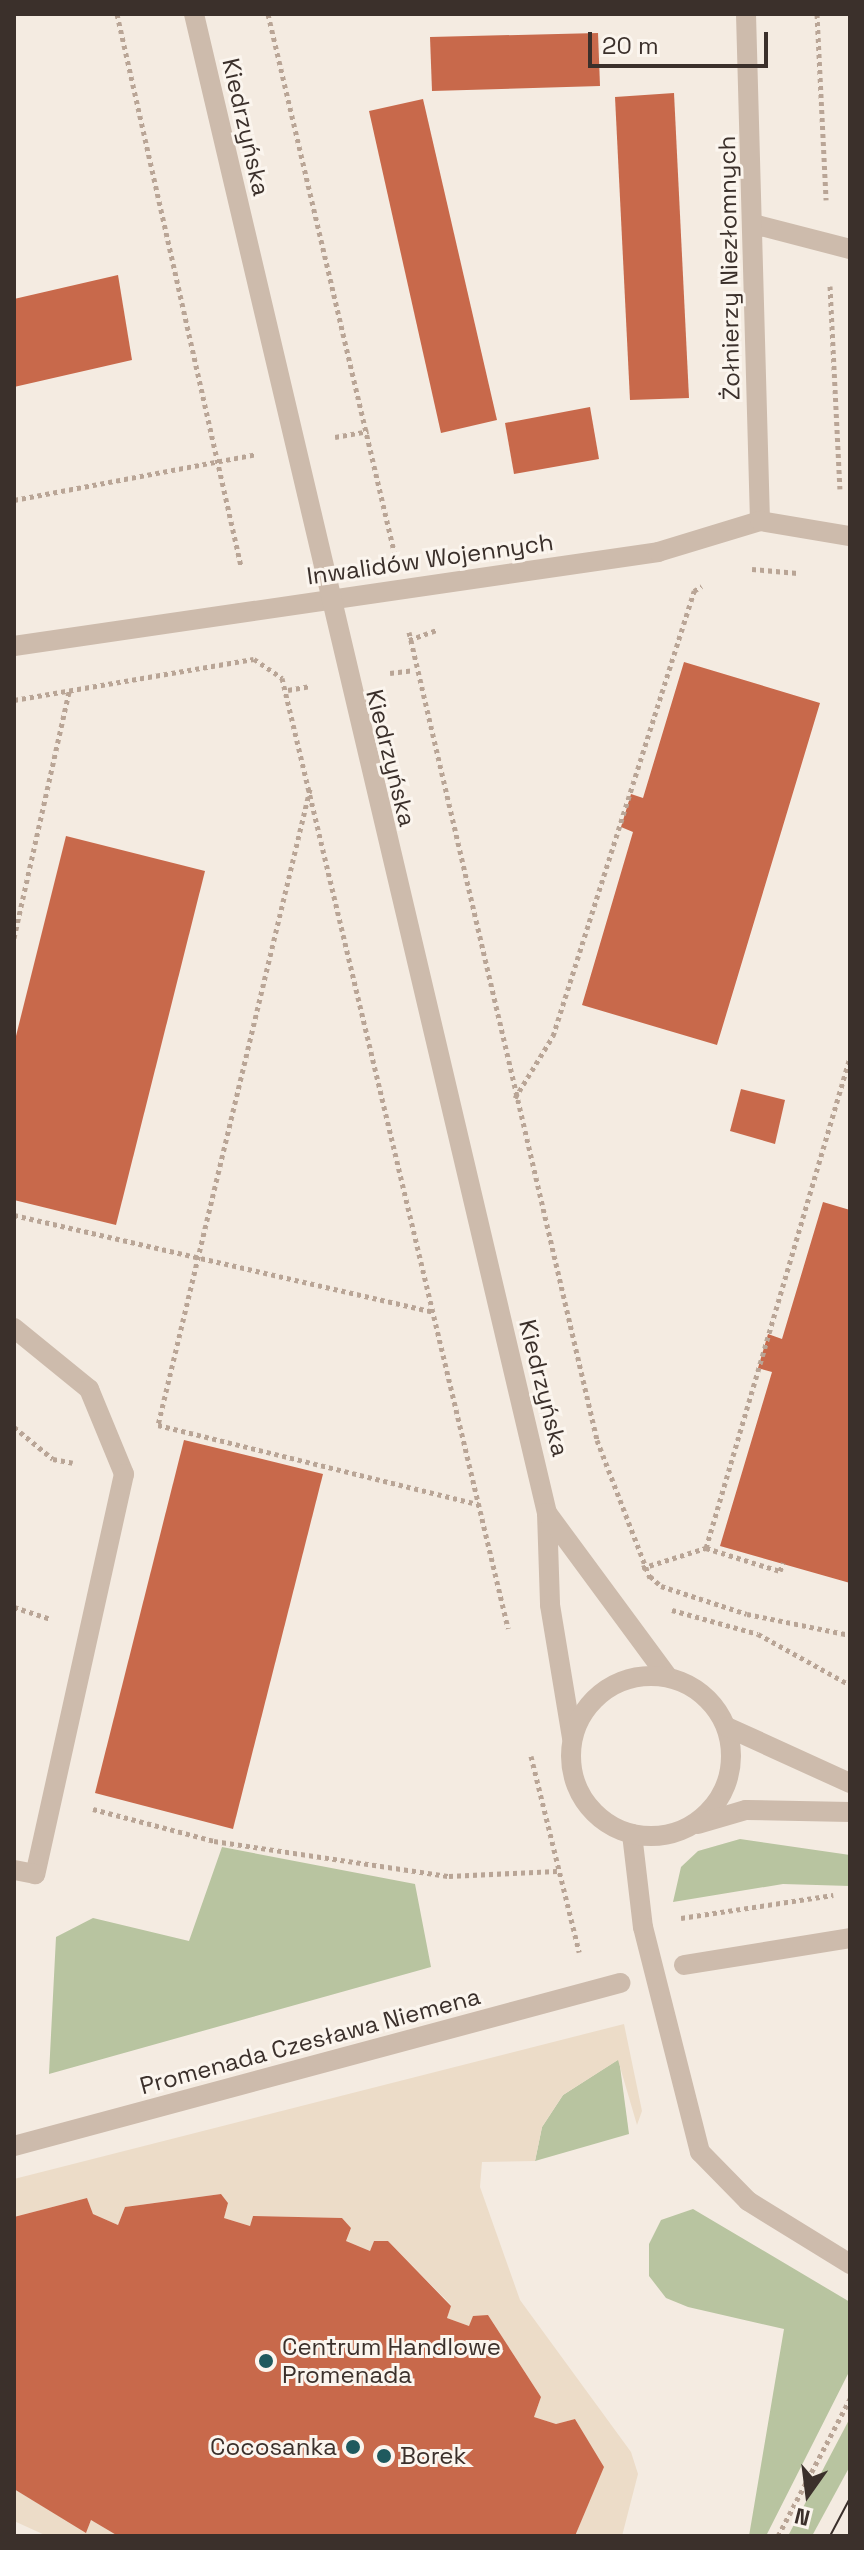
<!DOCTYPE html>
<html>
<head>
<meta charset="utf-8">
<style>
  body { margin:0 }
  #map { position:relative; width:864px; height:2550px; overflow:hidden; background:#f4ebe1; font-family:"Space Grotesk",sans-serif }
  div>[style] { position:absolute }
  .green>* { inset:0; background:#b8c4a0 }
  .plaza>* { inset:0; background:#ecdcc8 }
  .building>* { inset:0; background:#c8694b }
  .path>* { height:5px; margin-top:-2.5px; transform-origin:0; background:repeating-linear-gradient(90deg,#b9a596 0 4px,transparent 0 8px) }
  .service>* { height:20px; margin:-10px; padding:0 10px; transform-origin:10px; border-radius:10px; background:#cdbbac }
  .pedestrian>* { height:20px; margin:-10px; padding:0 10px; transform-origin:10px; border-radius:10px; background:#cdbbac }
  .minor>* { height:20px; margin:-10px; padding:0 10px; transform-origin:10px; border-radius:10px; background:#cdbbac }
  .tertiary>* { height:20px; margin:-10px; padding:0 10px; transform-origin:10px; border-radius:10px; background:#cdbbac }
  .tertiary>.ring { margin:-10px; padding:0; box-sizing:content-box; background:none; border:20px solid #cdbbac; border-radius:50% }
  .tram>* { height:2px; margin:-1px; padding:0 1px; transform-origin:1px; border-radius:1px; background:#3b302b }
  .dots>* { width:22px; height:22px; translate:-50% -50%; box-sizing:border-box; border:4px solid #fbf5ee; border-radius:50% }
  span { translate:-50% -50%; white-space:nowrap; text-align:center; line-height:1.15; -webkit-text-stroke:6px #fbf5ee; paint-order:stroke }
  .street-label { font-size:24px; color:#3b302b }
  .poi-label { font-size:24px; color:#3b302b }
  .left { translate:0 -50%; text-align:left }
  .right { translate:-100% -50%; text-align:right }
  .frame { position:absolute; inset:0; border:16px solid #3b302b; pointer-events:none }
  .north { position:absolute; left:768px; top:2454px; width:80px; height:80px; -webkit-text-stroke:6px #fbf5ee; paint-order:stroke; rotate:194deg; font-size:22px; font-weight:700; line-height:32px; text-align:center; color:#3b302b }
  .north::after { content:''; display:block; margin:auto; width:28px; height:36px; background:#3b302b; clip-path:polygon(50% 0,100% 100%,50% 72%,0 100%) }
  .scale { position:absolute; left:588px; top:32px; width:180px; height:36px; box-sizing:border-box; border:4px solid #3b302b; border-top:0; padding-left:10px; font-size:24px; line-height:28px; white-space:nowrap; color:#3b302b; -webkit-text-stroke:6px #fbf5ee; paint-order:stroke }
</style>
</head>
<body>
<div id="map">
  <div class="green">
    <div style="clip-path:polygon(740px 1839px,850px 1855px,850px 1886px,783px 1884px,673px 1902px,681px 1867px,698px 1851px)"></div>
    <div style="clip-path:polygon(222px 1847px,415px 1884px,431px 1967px,49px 2074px,56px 1937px,93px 1918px,189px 1941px)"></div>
    <div style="clip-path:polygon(619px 2059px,629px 2134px,535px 2161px,542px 2127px,563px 2095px)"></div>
    <div style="clip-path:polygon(693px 2209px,850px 2302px,850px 2370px,766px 2536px,749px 2536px,784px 2329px,688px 2307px,666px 2298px,649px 2276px,649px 2244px,661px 2220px)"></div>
    <div style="clip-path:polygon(850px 2418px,850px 2466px,812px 2536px,788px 2536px)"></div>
  </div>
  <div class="plaza">
    <div style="clip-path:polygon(624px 2024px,642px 2111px,637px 2125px,618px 2060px,563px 2095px,542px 2127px,535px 2161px,482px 2162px,480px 2187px,520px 2300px,631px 2452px,638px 2474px,622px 2536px,575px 2536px,603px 2467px,575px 2419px,556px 2424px,534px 2417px,541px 2397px,488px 2315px,469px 2326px,447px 2318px,451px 2305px,388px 2241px,374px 2241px,370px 2251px,346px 2241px,351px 2228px,342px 2218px,253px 2216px,250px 2226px,224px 2218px,228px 2203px,221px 2194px,125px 2207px,118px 2225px,93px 2214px,87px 2198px,14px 2217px,14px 2179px)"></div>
    <div style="clip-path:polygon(14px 2489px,86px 2532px,91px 2520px,118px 2536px,47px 2536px,14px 2521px)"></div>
  </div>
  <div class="building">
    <div style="clip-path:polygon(598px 33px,600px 86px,432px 91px,430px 37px)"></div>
    <div style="clip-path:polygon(674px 93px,689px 398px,630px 400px,615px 97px)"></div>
    <div style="clip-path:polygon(423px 99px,497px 420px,441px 433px,369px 111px)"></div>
    <div style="clip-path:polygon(118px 275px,132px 360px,14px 387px,14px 299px)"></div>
    <div style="clip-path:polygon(590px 407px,599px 459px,514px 474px,505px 423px)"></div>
    <div style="clip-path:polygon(684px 662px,820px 703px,717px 1045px,582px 1005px,633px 832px,621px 827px,631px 794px,643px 798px)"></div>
    <div style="clip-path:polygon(66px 836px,205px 871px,116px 1225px,14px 1200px,14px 1044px)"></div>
    <div style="clip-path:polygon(741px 1089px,785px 1100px,775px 1144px,730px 1131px)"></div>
    <div style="clip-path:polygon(823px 1202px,850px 1210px,850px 1583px,720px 1546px,772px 1372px,758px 1368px,768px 1334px,782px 1339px)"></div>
    <div style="clip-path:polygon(184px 1440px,323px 1474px,233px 1829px,95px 1793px)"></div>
    <div style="clip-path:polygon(221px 2194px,228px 2203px,224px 2218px,250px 2226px,253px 2216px,342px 2218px,351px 2228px,346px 2241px,370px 2251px,374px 2241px,388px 2241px,451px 2306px,447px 2318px,469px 2326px,473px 2316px,488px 2315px,541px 2397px,534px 2417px,556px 2424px,575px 2419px,604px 2467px,575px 2536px,118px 2536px,91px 2520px,86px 2533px,14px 2489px,14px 2217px,87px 2198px,93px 2214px,118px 2225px,125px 2207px)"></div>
  </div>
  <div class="path">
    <div style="left:117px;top:14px;width:566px;rotate:77.34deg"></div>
    <div style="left:268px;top:14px;width:552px;rotate:76.8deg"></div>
    <div style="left:817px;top:14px;width:186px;rotate:87.2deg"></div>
    <div style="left:830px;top:286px;width:203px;rotate:87.2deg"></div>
    <div style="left:335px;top:437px;width:34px;rotate:-10deg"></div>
    <div style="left:14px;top:500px;width:247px;rotate:-10.7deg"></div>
    <div style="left:752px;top:569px;width:46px;rotate:5deg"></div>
    <div style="left:409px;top:632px;width:830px;rotate:76.9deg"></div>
    <div style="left:597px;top:1440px;width:148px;rotate:69deg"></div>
    <div style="left:409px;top:640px;width:29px;rotate:-20deg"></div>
    <div style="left:390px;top:673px;width:23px;rotate:-7deg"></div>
    <div style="left:288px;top:690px;width:23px;rotate:-10deg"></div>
    <div style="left:14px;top:700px;width:243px;rotate:-9.7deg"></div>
    <div style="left:254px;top:659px;width:34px;rotate:34deg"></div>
    <div style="left:282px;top:678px;width:977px;rotate:76.62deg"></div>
    <div style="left:310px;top:789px;width:654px;rotate:103.44deg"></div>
    <div style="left:158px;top:1425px;width:330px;rotate:13.9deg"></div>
    <div style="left:14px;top:938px;width:253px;rotate:-77.4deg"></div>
    <div style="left:515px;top:1098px;width:73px;rotate:-58.5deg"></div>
    <div style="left:553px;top:1036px;width:467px;rotate:-72.4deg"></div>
    <div style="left:694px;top:591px;width:9px;rotate:-32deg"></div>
    <div style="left:14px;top:1215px;width:430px;rotate:13deg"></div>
    <div style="left:14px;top:1427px;width:50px;rotate:39.4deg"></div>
    <div style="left:53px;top:1459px;width:20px;rotate:11deg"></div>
    <div style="left:706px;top:1548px;width:77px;rotate:17.3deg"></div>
    <div style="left:780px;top:1571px;width:9px;rotate:-69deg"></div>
    <div style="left:642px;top:1568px;width:67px;rotate:-17.4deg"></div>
    <div style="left:706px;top:1548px;width:512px;rotate:-73.65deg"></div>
    <div style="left:650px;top:1576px;width:15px;rotate:42deg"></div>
    <div style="left:661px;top:1586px;width:90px;rotate:18deg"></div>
    <div style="left:747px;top:1614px;width:105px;rotate:11.5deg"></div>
    <div style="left:14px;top:1607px;width:39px;rotate:18deg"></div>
    <div style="left:672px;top:1610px;width:89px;rotate:15.6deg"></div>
    <div style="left:758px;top:1634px;width:105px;rotate:29deg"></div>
    <div style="left:531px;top:1756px;width:202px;rotate:76.2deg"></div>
    <div style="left:93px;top:1809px;width:125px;rotate:14.8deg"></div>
    <div style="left:214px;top:1841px;width:238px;rotate:8.5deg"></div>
    <div style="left:449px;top:1876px;width:108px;rotate:-2.7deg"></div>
    <div style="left:681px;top:1918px;width:154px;rotate:-8.6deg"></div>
    <div style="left:778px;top:2536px;width:155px;rotate:-62.3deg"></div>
  </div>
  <div class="service">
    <div style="left:757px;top:225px;width:96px;rotate:14.5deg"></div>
    <div style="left:632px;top:1834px;width:94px;rotate:83.3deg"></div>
    <div style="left:643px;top:1927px;width:232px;rotate:75.8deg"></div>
    <div style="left:700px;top:2152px;width:69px;rotate:45.6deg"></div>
    <div style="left:748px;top:2201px;width:120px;rotate:31.7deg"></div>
  </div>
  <div class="pedestrian">
    <div style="left:684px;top:1965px;width:168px;rotate:-9.2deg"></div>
    <div style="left:14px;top:2146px;width:628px;rotate:-15.05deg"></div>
  </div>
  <div class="minor">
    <div style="left:746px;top:14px;width:507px;rotate:88.42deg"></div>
    <div style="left:14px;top:646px;width:651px;rotate:-8.3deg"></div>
    <div style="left:658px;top:552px;width:107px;rotate:-16.9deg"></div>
    <div style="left:760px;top:521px;width:91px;rotate:9.5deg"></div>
    <div style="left:14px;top:1328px;width:97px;rotate:39.1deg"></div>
    <div style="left:89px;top:1389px;width:92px;rotate:67.6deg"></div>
    <div style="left:124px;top:1474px;width:410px;rotate:102.5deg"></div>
    <div style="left:35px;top:1874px;width:21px;rotate:-169deg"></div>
  </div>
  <div class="tertiary">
    <div style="left:194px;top:14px;width:1540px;rotate:76.75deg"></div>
    <div style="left:547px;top:1513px;width:92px;rotate:88.1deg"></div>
    <div style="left:550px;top:1605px;width:135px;rotate:80.6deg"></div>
    <div style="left:547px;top:1513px;width:204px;rotate:53.6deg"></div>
    <div class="ring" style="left:571px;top:1676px;width:140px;height:140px"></div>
    <div style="left:727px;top:1727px;width:135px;rotate:24.5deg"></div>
    <div style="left:698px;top:1824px;width:50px;rotate:-16.3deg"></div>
    <div style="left:746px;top:1810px;width:104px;rotate:1.1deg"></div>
  </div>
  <div class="tram">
    <div style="left:830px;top:2536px;width:43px;rotate:-62.2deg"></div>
  </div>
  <div class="dots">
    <div style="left:266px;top:2361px;background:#1f5a5e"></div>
    <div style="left:353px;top:2447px;background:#1f5a5e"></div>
    <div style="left:384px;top:2456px;background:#1f5a5e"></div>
  </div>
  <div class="street-label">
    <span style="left:246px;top:127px;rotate:77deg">Kiedrzyńska</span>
    <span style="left:729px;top:268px;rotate:-91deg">Żołnierzy Niezłomnych</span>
    <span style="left:430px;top:559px;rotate:-8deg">Inwalidów Wojennych</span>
    <span style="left:391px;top:758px;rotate:76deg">Kiedrzyńska</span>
    <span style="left:544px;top:1388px;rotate:76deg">Kiedrzyńska</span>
    <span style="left:310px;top:2041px;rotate:-15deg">Promenada Czesława Niemena</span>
  </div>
  <div class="poi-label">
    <span class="left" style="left:282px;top:2361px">Centrum Handlowe<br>Promenada</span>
    <span class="right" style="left:337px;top:2447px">Cocosanka</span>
    <span class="left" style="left:400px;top:2456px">Borek</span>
  </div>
  <div class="frame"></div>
  <div class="north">N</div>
  <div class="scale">20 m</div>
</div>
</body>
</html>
